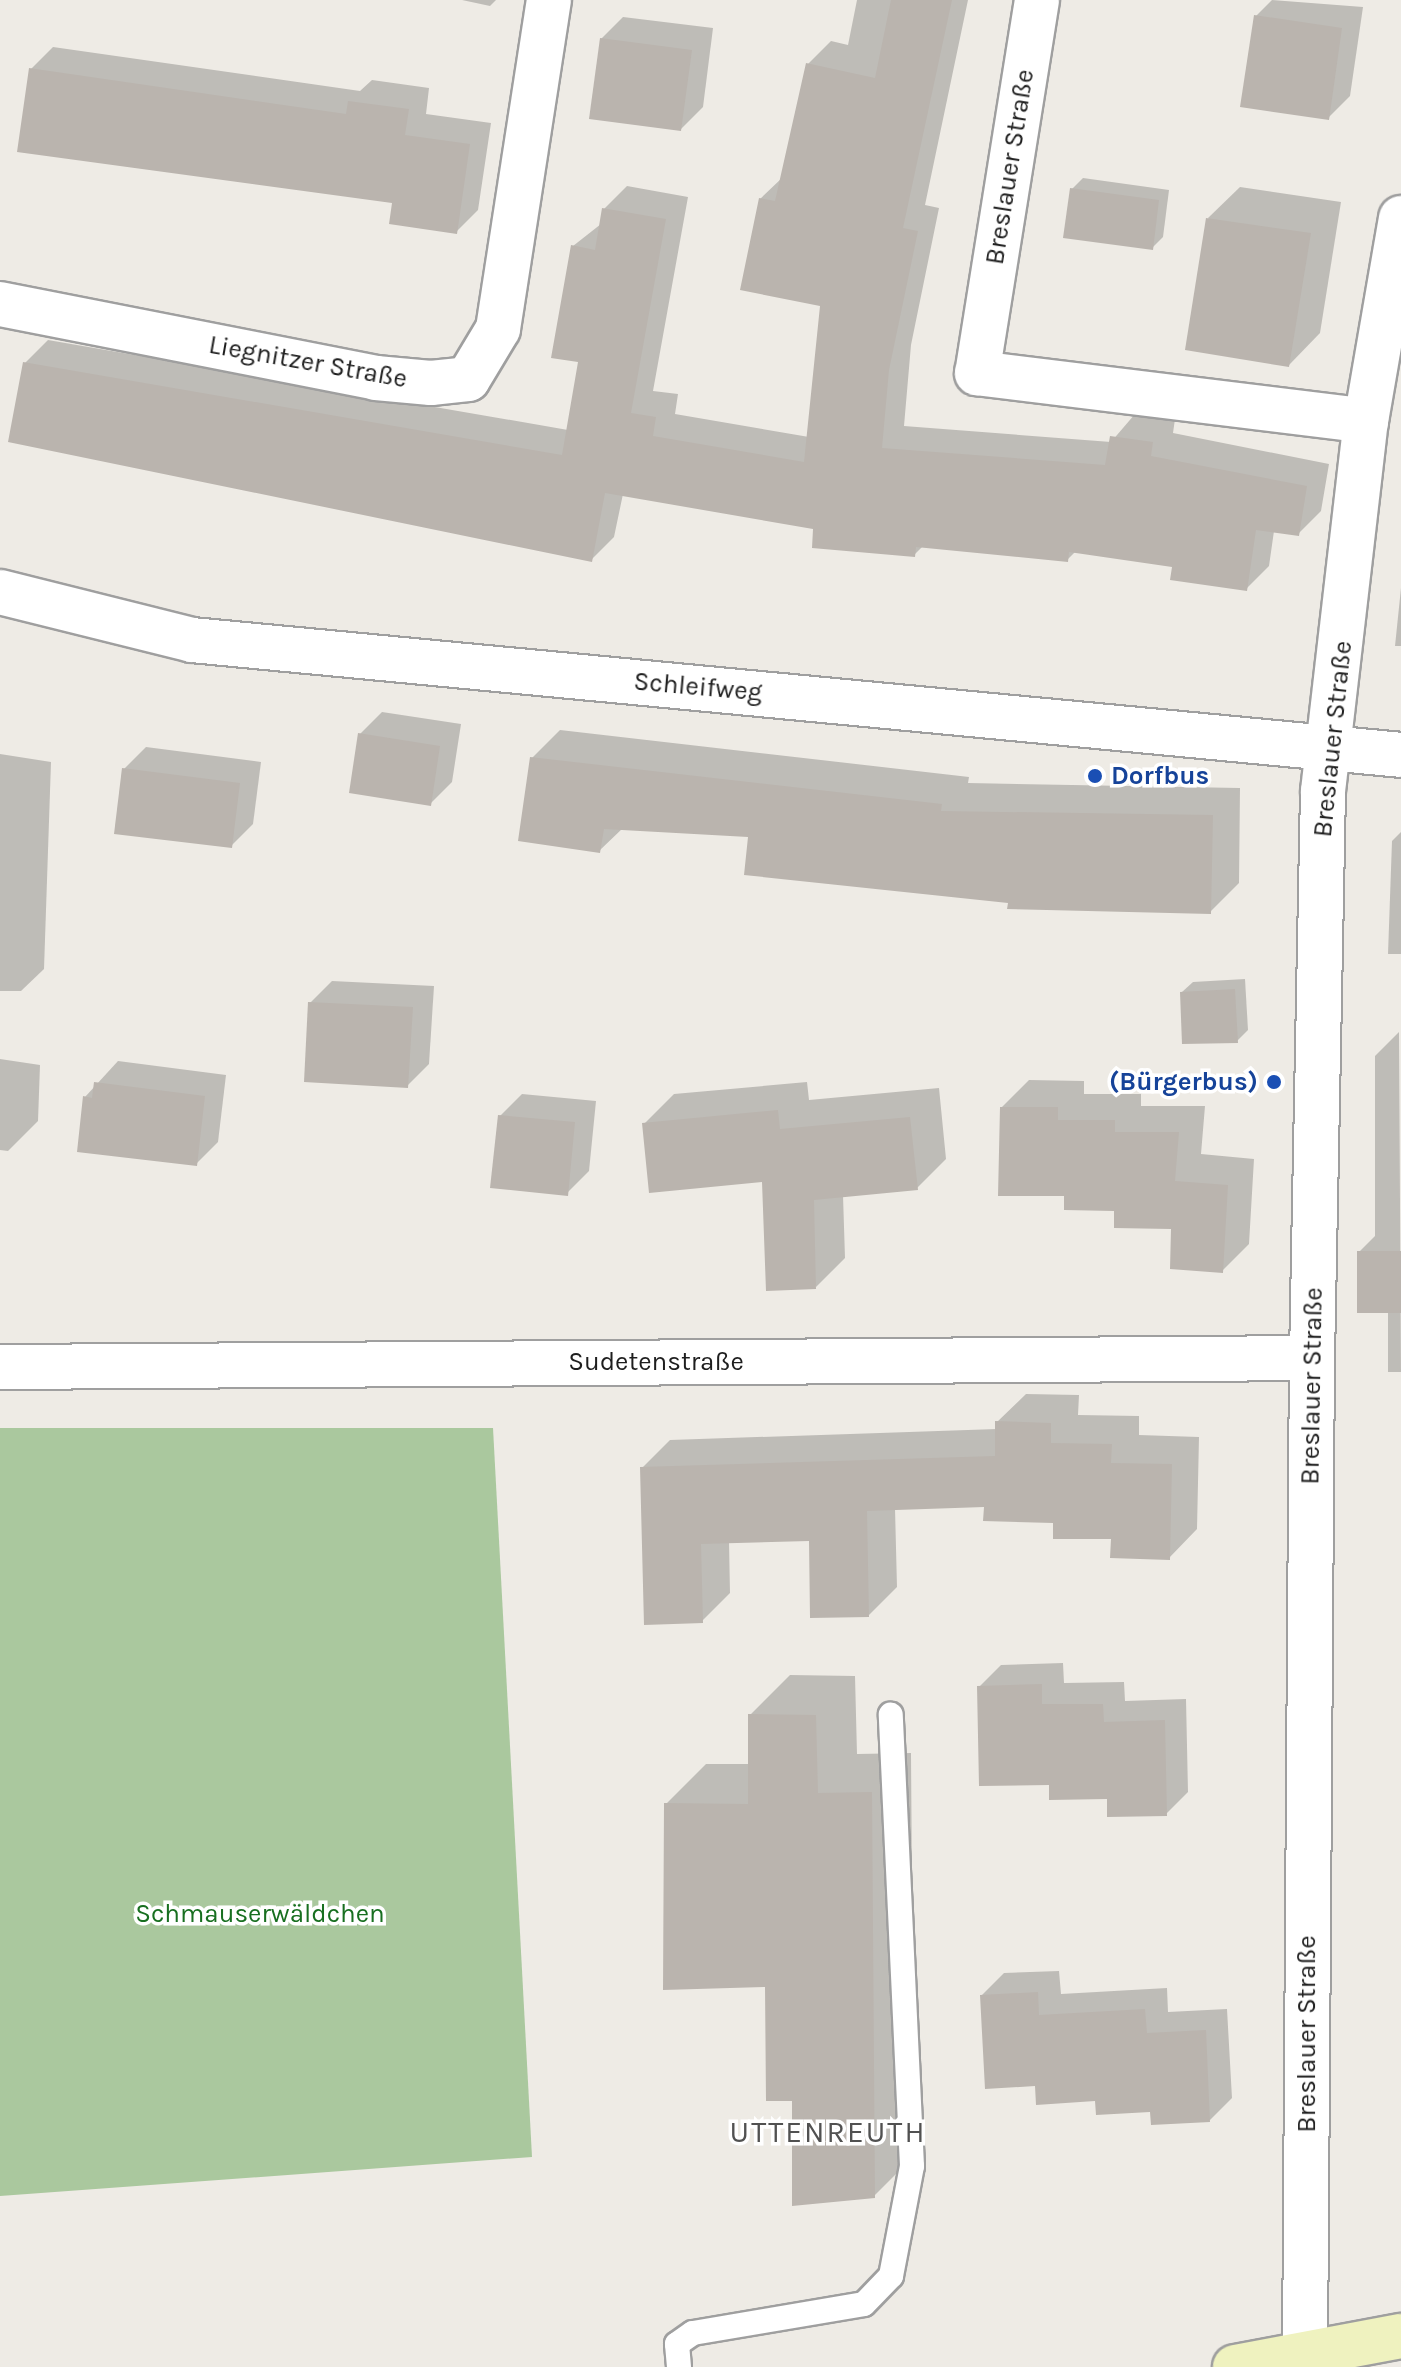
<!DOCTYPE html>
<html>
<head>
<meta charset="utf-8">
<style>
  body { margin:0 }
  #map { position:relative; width:1401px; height:2367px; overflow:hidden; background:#eeebe5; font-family:Karla,sans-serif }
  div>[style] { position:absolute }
  .forest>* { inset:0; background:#aac89e }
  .shadow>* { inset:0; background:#0003 }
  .building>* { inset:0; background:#bab4ae }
  .roads { filter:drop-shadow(2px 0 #9f9f9f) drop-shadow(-2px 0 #9f9f9f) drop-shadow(0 2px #9f9f9f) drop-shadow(0 -2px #9f9f9f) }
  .service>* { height:24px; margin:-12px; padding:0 12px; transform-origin:12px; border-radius:12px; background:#fff }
  .minor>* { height:44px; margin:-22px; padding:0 22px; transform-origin:22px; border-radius:22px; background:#fff }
  .secondary>* { height:44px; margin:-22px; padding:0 22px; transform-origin:22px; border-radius:22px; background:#eff2bf }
  .dots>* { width:22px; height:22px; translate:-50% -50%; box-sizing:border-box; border:4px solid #fff; border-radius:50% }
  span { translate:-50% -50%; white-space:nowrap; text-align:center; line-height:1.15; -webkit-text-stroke:7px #fff; paint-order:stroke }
  .street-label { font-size:26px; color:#1e1e1e }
  .transit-label { font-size:26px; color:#164399; font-weight:700 }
  .left { translate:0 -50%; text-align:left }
  .right { translate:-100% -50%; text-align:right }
  .park-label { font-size:26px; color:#186f20 }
  .quarter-label { font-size:30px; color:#515151; letter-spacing:2px }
</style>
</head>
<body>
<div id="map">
  <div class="forest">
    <div style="clip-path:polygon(0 1428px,493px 1428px,532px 2157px,0 2196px)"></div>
  </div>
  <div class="shadow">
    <div style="clip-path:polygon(462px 0,496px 0,490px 6px)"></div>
    <div style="clip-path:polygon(857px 0,968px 0,925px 205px,939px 208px,911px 345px,904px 426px,1111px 442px,1135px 414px,1175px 419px,1173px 433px,1329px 464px,1321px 511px,1298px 534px,1274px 531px,1269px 566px,1246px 589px,1174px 565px,1076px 551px,1067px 560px,923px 546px,914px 555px,816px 527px,623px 494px,614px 537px,591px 560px,25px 363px,48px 340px,568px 430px,580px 360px,573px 246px,601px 224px,604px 209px,627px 186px,688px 197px,653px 391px,678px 394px,675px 414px,809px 437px,822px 305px,760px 199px,783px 177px,808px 64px,831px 41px,848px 45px)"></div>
    <div style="clip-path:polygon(1272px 0,1363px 7px,1350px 96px,1328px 118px,1256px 16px)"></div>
    <div style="clip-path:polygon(623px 17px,713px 28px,703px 107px,681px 129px,601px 39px)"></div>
    <div style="clip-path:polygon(53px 47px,360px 91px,372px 80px,429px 88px,426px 114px,491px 123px,478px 210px,456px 232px,394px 201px,31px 69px)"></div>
    <div style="clip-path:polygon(1083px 178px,1169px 190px,1163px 237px,1152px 248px,1072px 189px)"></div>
    <div style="clip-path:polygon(1240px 187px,1341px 202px,1320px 333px,1289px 365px,1208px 218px)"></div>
    <div style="clip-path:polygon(1401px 588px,1401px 646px,1395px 646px)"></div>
    <div style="clip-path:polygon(382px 712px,461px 724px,452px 782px,430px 804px,360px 734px)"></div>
    <div style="clip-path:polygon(560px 730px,969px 777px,968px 783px,1240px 788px,1239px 883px,1210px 912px,1010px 902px,751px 835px,623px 828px,599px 851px,532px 758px)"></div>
    <div style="clip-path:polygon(146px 747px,261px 762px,253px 824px,231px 846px,124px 769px)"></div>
    <div style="clip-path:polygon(0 754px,51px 762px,44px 969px,21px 991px,0 991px)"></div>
    <div style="clip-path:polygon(1401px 832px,1401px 954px,1388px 954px,1392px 841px)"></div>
    <div style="clip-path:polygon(1245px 979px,1248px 1030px,1237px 1041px,1182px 992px,1193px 982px)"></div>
    <div style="clip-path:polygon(332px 981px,434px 986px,429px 1064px,407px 1086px,310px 1003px)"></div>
    <div style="clip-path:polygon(1399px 1032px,1401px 1372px,1388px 1372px,1388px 1311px,1359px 1252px,1375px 1236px,1375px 1056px)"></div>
    <div style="clip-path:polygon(0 1059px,40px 1065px,38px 1121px,8px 1151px,0 1150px)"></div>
    <div style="clip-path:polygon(118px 1061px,226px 1075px,218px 1142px,196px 1164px,85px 1097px)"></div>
    <div style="clip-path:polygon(1029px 1080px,1084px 1081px,1084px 1094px,1141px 1094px,1141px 1106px,1205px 1106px,1201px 1154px,1254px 1159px,1249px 1244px,1222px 1271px,1173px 1227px,1066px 1194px,1002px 1107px)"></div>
    <div style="clip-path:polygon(807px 1082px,809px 1100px,939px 1088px,946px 1159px,917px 1188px,843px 1195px,845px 1258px,816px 1287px,764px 1180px,644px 1124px,674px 1094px)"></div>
    <div style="clip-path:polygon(522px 1094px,596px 1101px,589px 1171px,567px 1193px,500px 1116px)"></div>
    <div style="clip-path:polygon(1026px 1394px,1079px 1395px,1078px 1415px,1139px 1416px,1139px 1435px,1199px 1437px,1197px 1529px,1169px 1558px,1113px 1538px,986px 1505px,895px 1508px,897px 1587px,869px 1615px,811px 1539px,729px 1541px,730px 1593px,702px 1621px,642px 1468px,670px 1440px,997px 1429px,997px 1422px)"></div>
    <div style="clip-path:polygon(1063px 1663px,1064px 1683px,1124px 1682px,1125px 1701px,1186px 1699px,1188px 1792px,1166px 1814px,1051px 1783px,979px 1687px,1001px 1665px)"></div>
    <div style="clip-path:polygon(790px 1675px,855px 1676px,857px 1754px,911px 1753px,914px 2156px,874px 2196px,794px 2099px,767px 1985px,666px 1804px,706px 1764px,750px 1764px,750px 1715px)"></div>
    <div style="clip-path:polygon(1059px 1971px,1061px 1994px,1167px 1988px,1168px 2012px,1227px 2009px,1232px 2098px,1210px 2120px,1036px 2084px,982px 1995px,1004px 1973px)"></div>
  </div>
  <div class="building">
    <div style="clip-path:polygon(891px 0,952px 0,903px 228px,918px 231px,889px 370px,882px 448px,1105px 465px,1110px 436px,1153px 442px,1151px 456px,1307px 486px,1299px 536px,1256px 530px,1247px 591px,1170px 580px,1172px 567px,1069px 552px,1068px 562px,916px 547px,915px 557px,812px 548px,813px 529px,605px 493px,592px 562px,8px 442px,23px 362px,562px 455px,578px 362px,551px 358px,571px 245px,595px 250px,602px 208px,666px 219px,631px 413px,656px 417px,653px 436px,804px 462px,820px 306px,740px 290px,759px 198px,775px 201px,806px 63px,875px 78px)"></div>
    <div style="clip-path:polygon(1254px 15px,1342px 28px,1329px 120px,1240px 107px)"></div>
    <div style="clip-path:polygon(600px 38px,692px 50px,681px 131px,589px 119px)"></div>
    <div style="clip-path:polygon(29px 68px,346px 114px,348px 101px,409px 109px,405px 135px,470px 144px,457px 234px,389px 224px,392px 203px,17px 152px)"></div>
    <div style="clip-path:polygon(1070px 188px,1159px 200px,1153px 250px,1063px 238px)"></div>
    <div style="clip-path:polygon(1206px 218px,1311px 233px,1289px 367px,1185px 350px)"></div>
    <div style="clip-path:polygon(358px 733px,440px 746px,431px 806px,349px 793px)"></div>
    <div style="clip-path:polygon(530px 757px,942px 804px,941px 811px,1213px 815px,1211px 914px,1007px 909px,1008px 903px,744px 875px,748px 837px,604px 829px,600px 853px,518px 841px)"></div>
    <div style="clip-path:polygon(122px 768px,240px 783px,232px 848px,114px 834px)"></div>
    <div style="clip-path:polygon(1235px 989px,1238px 1043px,1182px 1044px,1180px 992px)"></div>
    <div style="clip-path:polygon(308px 1002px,413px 1007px,408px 1088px,304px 1082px)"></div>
    <div style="clip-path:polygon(94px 1082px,205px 1096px,197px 1166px,77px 1152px,83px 1096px,92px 1098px)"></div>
    <div style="clip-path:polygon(1000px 1107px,1058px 1107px,1058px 1120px,1115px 1120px,1115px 1132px,1179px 1132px,1175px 1181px,1228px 1185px,1223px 1273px,1170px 1269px,1171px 1229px,1114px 1228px,1114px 1211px,1064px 1210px,1064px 1196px,998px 1196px)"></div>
    <div style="clip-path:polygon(778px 1110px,780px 1129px,910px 1117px,918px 1190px,814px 1200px,816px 1289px,766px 1291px,762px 1182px,649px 1193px,642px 1123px)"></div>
    <div style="clip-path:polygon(498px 1115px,575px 1122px,568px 1196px,490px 1188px)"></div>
    <div style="clip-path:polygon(1357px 1251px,1401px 1251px,1401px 1313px,1357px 1313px)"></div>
    <div style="clip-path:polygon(995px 1421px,1051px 1423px,1051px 1443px,1112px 1444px,1111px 1463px,1172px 1464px,1170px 1560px,1110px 1558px,1111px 1539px,1053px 1539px,1053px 1523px,983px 1521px,984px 1507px,867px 1511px,869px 1617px,810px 1618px,809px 1541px,701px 1544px,703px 1623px,644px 1625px,640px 1467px,995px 1456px)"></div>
    <div style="clip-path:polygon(1042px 1684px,1042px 1704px,1103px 1704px,1104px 1722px,1165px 1720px,1167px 1816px,1107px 1817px,1107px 1799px,1049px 1800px,1049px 1785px,979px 1786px,977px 1686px)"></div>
    <div style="clip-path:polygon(748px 1714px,816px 1715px,818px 1793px,872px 1792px,875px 2198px,792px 2206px,792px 2101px,766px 2101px,765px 1987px,663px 1990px,664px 1803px,748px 1804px)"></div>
    <div style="clip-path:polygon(1038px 1992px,1039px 2015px,1145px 2009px,1147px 2033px,1206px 2030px,1210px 2122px,1151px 2125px,1150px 2112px,1096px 2115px,1095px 2101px,1036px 2105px,1035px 2086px,985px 2089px,980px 1995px)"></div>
  </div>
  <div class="roads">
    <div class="service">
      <div style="left:679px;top:2367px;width:23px;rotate:-95deg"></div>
      <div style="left:677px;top:2344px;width:19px;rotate:-35deg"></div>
      <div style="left:693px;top:2333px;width:173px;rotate:-9.6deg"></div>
      <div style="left:864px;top:2304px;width:39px;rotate:-46deg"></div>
      <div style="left:891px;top:2276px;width:112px;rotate:-79.2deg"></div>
      <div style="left:912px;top:2166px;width:452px;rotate:-92.7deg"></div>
    </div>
    <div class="minor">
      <div style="left:1037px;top:0;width:378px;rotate:99.1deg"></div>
      <div style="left:977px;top:373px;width:392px;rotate:7deg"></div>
      <div style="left:0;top:304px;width:383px;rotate:11.1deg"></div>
      <div style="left:376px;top:378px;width:55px;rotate:5.2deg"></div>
      <div style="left:431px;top:383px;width:37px;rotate:-6deg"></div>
      <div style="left:468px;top:379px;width:58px;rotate:-59deg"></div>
      <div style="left:498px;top:329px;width:333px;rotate:-81.2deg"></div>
      <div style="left:0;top:592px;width:198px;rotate:14deg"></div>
      <div style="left:192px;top:640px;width:1214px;rotate:5.43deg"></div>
      <div style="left:0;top:1367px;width:1312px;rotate:-0.39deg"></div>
      <div style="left:1305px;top:2353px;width:995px;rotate:-89.6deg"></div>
      <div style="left:1312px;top:1358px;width:567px;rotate:-88.89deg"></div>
      <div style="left:1323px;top:791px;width:372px;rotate:-83.4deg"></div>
      <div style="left:1366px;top:421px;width:206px;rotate:-80.2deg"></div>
    </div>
    <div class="secondary">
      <div style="left:1235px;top:2367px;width:169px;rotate:-10.6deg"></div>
    </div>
  </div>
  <div class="dots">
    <div style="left:1095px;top:776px;background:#1a4fb4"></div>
    <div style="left:1274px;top:1082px;background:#1a4fb4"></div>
  </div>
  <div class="street-label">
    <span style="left:1010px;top:167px;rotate:-81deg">Breslauer Straße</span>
    <span style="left:308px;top:362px;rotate:10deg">Liegnitzer Straße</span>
    <span style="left:698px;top:687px;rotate:5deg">Schleifweg</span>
    <span style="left:1333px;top:739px;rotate:-84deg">Breslauer Straße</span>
    <span style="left:656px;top:1362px">Sudetenstraße</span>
    <span style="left:1312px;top:1386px;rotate:-89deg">Breslauer Straße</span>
    <span style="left:1307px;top:2034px;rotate:-90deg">Breslauer Straße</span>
  </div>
  <div class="transit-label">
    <span class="left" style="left:1111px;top:776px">Dorfbus</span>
    <span class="right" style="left:1258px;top:1082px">(Bürgerbus)</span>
  </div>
  <div class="park-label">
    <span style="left:260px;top:1914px">Schmauserwäldchen</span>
  </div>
  <div class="quarter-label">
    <span style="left:828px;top:2132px">UTTENREUTH</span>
  </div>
</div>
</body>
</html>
